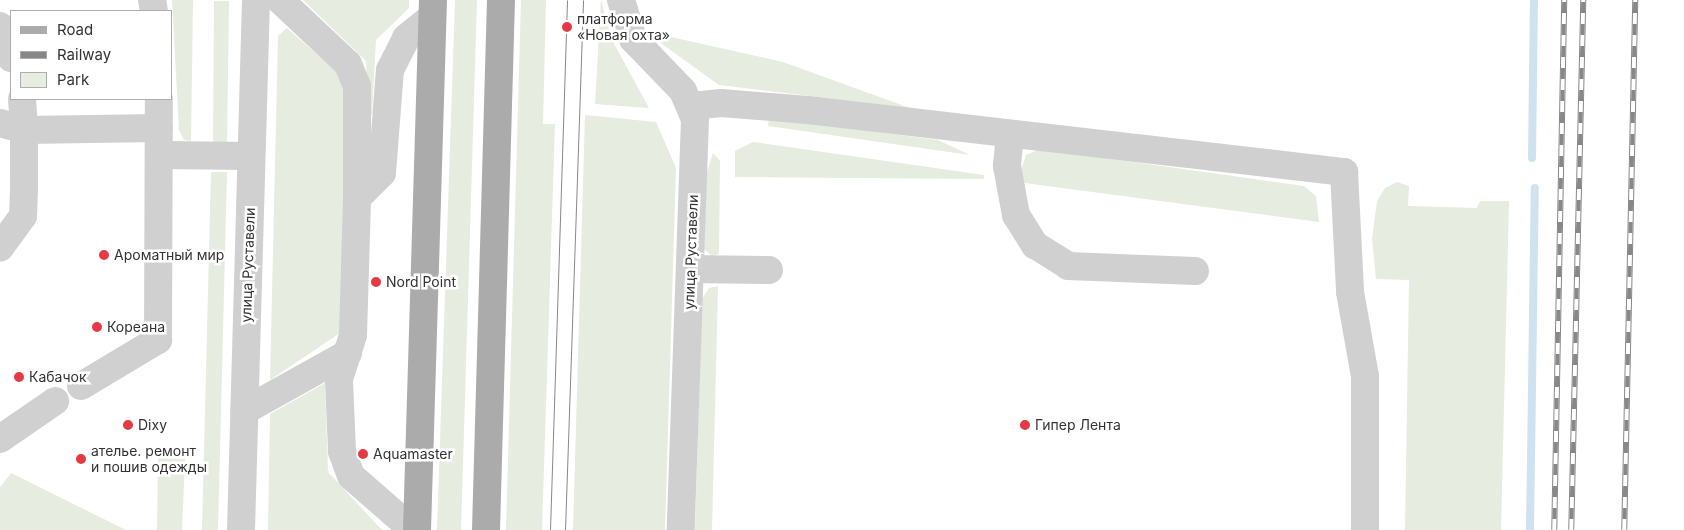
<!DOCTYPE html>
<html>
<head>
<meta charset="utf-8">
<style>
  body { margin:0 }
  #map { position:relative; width:1684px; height:530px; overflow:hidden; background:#fff; font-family:Inter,sans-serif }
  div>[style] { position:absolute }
  .green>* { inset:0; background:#e6ecdf }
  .stream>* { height:8px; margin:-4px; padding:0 4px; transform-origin:4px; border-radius:4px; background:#cfe2ee }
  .minor>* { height:28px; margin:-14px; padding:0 14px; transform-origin:14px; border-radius:14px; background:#d0d0d0 }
  .major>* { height:28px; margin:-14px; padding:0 14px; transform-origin:14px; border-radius:14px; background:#ababab }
  .tram>* { height:1px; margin:-0.5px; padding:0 0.5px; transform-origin:0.5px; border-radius:0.5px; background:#888 }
  .rail>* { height:5.5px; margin-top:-2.75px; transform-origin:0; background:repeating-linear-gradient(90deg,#fff 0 11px,#888 0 22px); box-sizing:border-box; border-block:1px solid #888 }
  .dots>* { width:14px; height:14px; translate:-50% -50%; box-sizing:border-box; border:2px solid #fff; border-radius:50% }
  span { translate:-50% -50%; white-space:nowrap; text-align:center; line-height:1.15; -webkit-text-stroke:5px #fff; paint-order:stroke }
  .poi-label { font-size:14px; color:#333 }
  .left { translate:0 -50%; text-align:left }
  .street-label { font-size:14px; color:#333 }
  .legend { position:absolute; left:10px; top:10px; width:162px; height:90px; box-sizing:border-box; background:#fff; border:1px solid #adadad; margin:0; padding:6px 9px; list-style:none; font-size:15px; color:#333 }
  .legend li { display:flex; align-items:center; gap:10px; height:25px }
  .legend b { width:25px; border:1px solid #adadad }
</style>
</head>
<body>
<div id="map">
  <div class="green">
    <div style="clip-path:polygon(172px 0,193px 0,191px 141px,184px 140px,179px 130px)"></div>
    <div style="clip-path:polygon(303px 0,409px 0,409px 8px,376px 40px,372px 115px,368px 115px,366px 61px)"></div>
    <div style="clip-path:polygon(455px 0,477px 0,461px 530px,437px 530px)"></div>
    <div style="clip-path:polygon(521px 0,546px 0,543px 124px,555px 124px,542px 530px,506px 530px)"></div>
    <div style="clip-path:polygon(601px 0,611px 38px,649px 108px,595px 104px)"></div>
    <div style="clip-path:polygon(214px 1px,229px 1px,227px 143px,213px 144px)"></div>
    <div style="clip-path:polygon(287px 28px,340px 75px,351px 113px,343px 331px,270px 380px,278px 36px)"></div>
    <div style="clip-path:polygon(644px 31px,783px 62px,910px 108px,719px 85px)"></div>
    <div style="clip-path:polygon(585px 115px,656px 122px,676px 168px,665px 530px,573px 530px)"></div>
    <div style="clip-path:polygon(769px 118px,938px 140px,970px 155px,768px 126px)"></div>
    <div style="clip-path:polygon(753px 142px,984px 175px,984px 179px,735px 177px,735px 151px)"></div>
    <div style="clip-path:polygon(1040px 149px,1304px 186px,1316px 196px,1319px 222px,1017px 182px,1026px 155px)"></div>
    <div style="clip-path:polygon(713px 153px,720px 161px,719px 254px,712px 256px,704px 249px,706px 175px)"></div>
    <div style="clip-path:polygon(211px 172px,227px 172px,218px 530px,202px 530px)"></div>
    <div style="clip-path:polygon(1397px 182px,1409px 186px,1408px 206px,1477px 208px,1480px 201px,1509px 201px,1501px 530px,1405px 530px,1409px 280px,1376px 279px,1372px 239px,1377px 201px,1385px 188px)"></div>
    <div style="clip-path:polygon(718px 286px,712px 530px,695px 530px,702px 299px,709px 288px)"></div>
    <div style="clip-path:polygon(325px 383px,328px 472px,382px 530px,268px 530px,270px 414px)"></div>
    <div style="clip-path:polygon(158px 458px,185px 459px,182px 530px,157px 530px)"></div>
    <div style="clip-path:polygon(11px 473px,126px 530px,0 530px,0 487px)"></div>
  </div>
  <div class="stream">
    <div style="left:1532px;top:158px;width:158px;rotate:-89.3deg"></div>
    <div style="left:1530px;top:530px;width:342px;rotate:-89.2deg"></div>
  </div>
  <div class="minor">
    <div style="left:152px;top:0;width:11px;rotate:80deg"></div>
    <div style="left:280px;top:0;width:93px;rotate:43.3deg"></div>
    <div style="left:348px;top:64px;width:24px;rotate:68deg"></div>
    <div style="left:357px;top:86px;width:112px;rotate:90deg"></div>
    <div style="left:621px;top:0;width:41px;rotate:72.9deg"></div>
    <div style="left:633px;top:39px;width:72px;rotate:46.1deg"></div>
    <div style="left:683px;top:91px;width:30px;rotate:67deg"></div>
    <div style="left:695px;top:119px;width:411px;rotate:92deg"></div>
    <div style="left:0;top:26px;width:34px;rotate:71deg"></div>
    <div style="left:22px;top:99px;width:31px;rotate:86deg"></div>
    <div style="left:24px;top:130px;width:135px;rotate:-0.8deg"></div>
    <div style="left:692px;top:106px;width:29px;rotate:-6deg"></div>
    <div style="left:721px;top:103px;width:87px;rotate:4.6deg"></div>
    <div style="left:808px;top:110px;width:540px;rotate:6.6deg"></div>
    <div style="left:1344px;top:172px;width:120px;rotate:87.1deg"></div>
    <div style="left:1350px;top:292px;width:85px;rotate:79.9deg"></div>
    <div style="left:1365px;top:376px;width:154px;rotate:90deg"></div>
    <div style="left:0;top:123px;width:25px;rotate:16deg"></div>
    <div style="left:24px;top:130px;width:59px;rotate:90deg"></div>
    <div style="left:24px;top:189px;width:27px;rotate:92deg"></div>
    <div style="left:23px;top:216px;width:39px;rotate:126deg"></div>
    <div style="left:1010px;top:136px;width:30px;rotate:96deg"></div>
    <div style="left:1007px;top:166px;width:50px;rotate:79.6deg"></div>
    <div style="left:1016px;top:215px;width:36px;rotate:58deg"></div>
    <div style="left:1035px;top:245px;width:39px;rotate:32deg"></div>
    <div style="left:1068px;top:266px;width:127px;rotate:2.3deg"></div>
    <div style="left:159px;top:155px;width:92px;rotate:0.6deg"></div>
    <div style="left:690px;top:269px;width:79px;rotate:0.7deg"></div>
    <div style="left:81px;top:386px;width:90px;rotate:-30.9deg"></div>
    <div style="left:158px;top:340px;width:241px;rotate:-89.8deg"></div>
    <div style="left:244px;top:411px;width:119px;rotate:-29.1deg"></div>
    <div style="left:0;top:439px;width:67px;rotate:-34.6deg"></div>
    <div style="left:241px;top:530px;width:530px;rotate:-88.38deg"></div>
    <div style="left:413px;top:530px;width:82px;rotate:-138.9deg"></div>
    <div style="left:351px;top:476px;width:27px;rotate:-110deg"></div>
    <div style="left:342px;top:451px;width:72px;rotate:-92.4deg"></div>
    <div style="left:339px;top:379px;width:46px;rotate:-72.3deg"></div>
    <div style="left:353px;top:335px;width:137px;rotate:-88.3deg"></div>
    <div style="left:357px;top:198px;width:35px;rotate:-45deg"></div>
    <div style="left:382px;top:173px;width:103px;rotate:-85.6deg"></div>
    <div style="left:390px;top:70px;width:36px;rotate:-63deg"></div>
    <div style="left:406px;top:38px;width:33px;rotate:-39deg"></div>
  </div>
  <div class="major">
    <div style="left:417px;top:530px;width:530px;rotate:-88.27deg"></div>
    <div style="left:486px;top:530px;width:530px;rotate:-88.38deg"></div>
  </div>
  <div class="tram">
    <div style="left:550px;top:530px;width:530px;rotate:-88.16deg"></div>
    <div style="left:565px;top:530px;width:530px;rotate:-88.05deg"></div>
  </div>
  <div class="rail">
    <div style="left:1554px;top:530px;width:530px;rotate:-88.92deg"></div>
    <div style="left:1571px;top:530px;width:530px;rotate:-88.7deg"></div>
    <div style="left:1624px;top:530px;width:530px;rotate:-88.81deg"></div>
  </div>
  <div class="dots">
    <div style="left:567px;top:27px;background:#e63946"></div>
    <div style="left:104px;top:255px;background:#e63946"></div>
    <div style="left:376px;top:282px;background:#e63946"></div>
    <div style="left:97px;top:327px;background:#e63946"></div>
    <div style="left:19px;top:377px;background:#e63946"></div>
    <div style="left:128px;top:425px;background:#e63946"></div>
    <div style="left:1025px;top:425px;background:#e63946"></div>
    <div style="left:363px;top:454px;background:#e63946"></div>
    <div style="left:81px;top:459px;background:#e63946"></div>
  </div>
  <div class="poi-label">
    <span class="left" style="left:577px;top:27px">платформа<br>«Новая охта»</span>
    <span class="left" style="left:114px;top:255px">Ароматный мир</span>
    <span class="left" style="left:386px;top:282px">Nord Point</span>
    <span class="left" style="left:107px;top:327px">Кореана</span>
    <span class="left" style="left:29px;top:377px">Кабачок</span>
    <span class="left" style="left:138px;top:425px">Dixy</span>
    <span class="left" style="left:1035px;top:425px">Гипер Лента</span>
    <span class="left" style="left:91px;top:459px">ателье. ремонт<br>и пошив одежды</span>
    <span class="left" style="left:373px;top:454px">Aquamaster</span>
  </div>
  <div class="street-label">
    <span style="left:691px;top:252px;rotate:-88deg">улица Руставели</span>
    <span style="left:248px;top:265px;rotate:-88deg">улица Руставели</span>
  </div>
  <ul class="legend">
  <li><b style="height:6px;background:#ababab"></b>Road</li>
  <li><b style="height:6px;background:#888"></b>Railway</li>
  <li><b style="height:14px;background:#e6ecdf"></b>Park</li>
  </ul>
</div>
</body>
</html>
